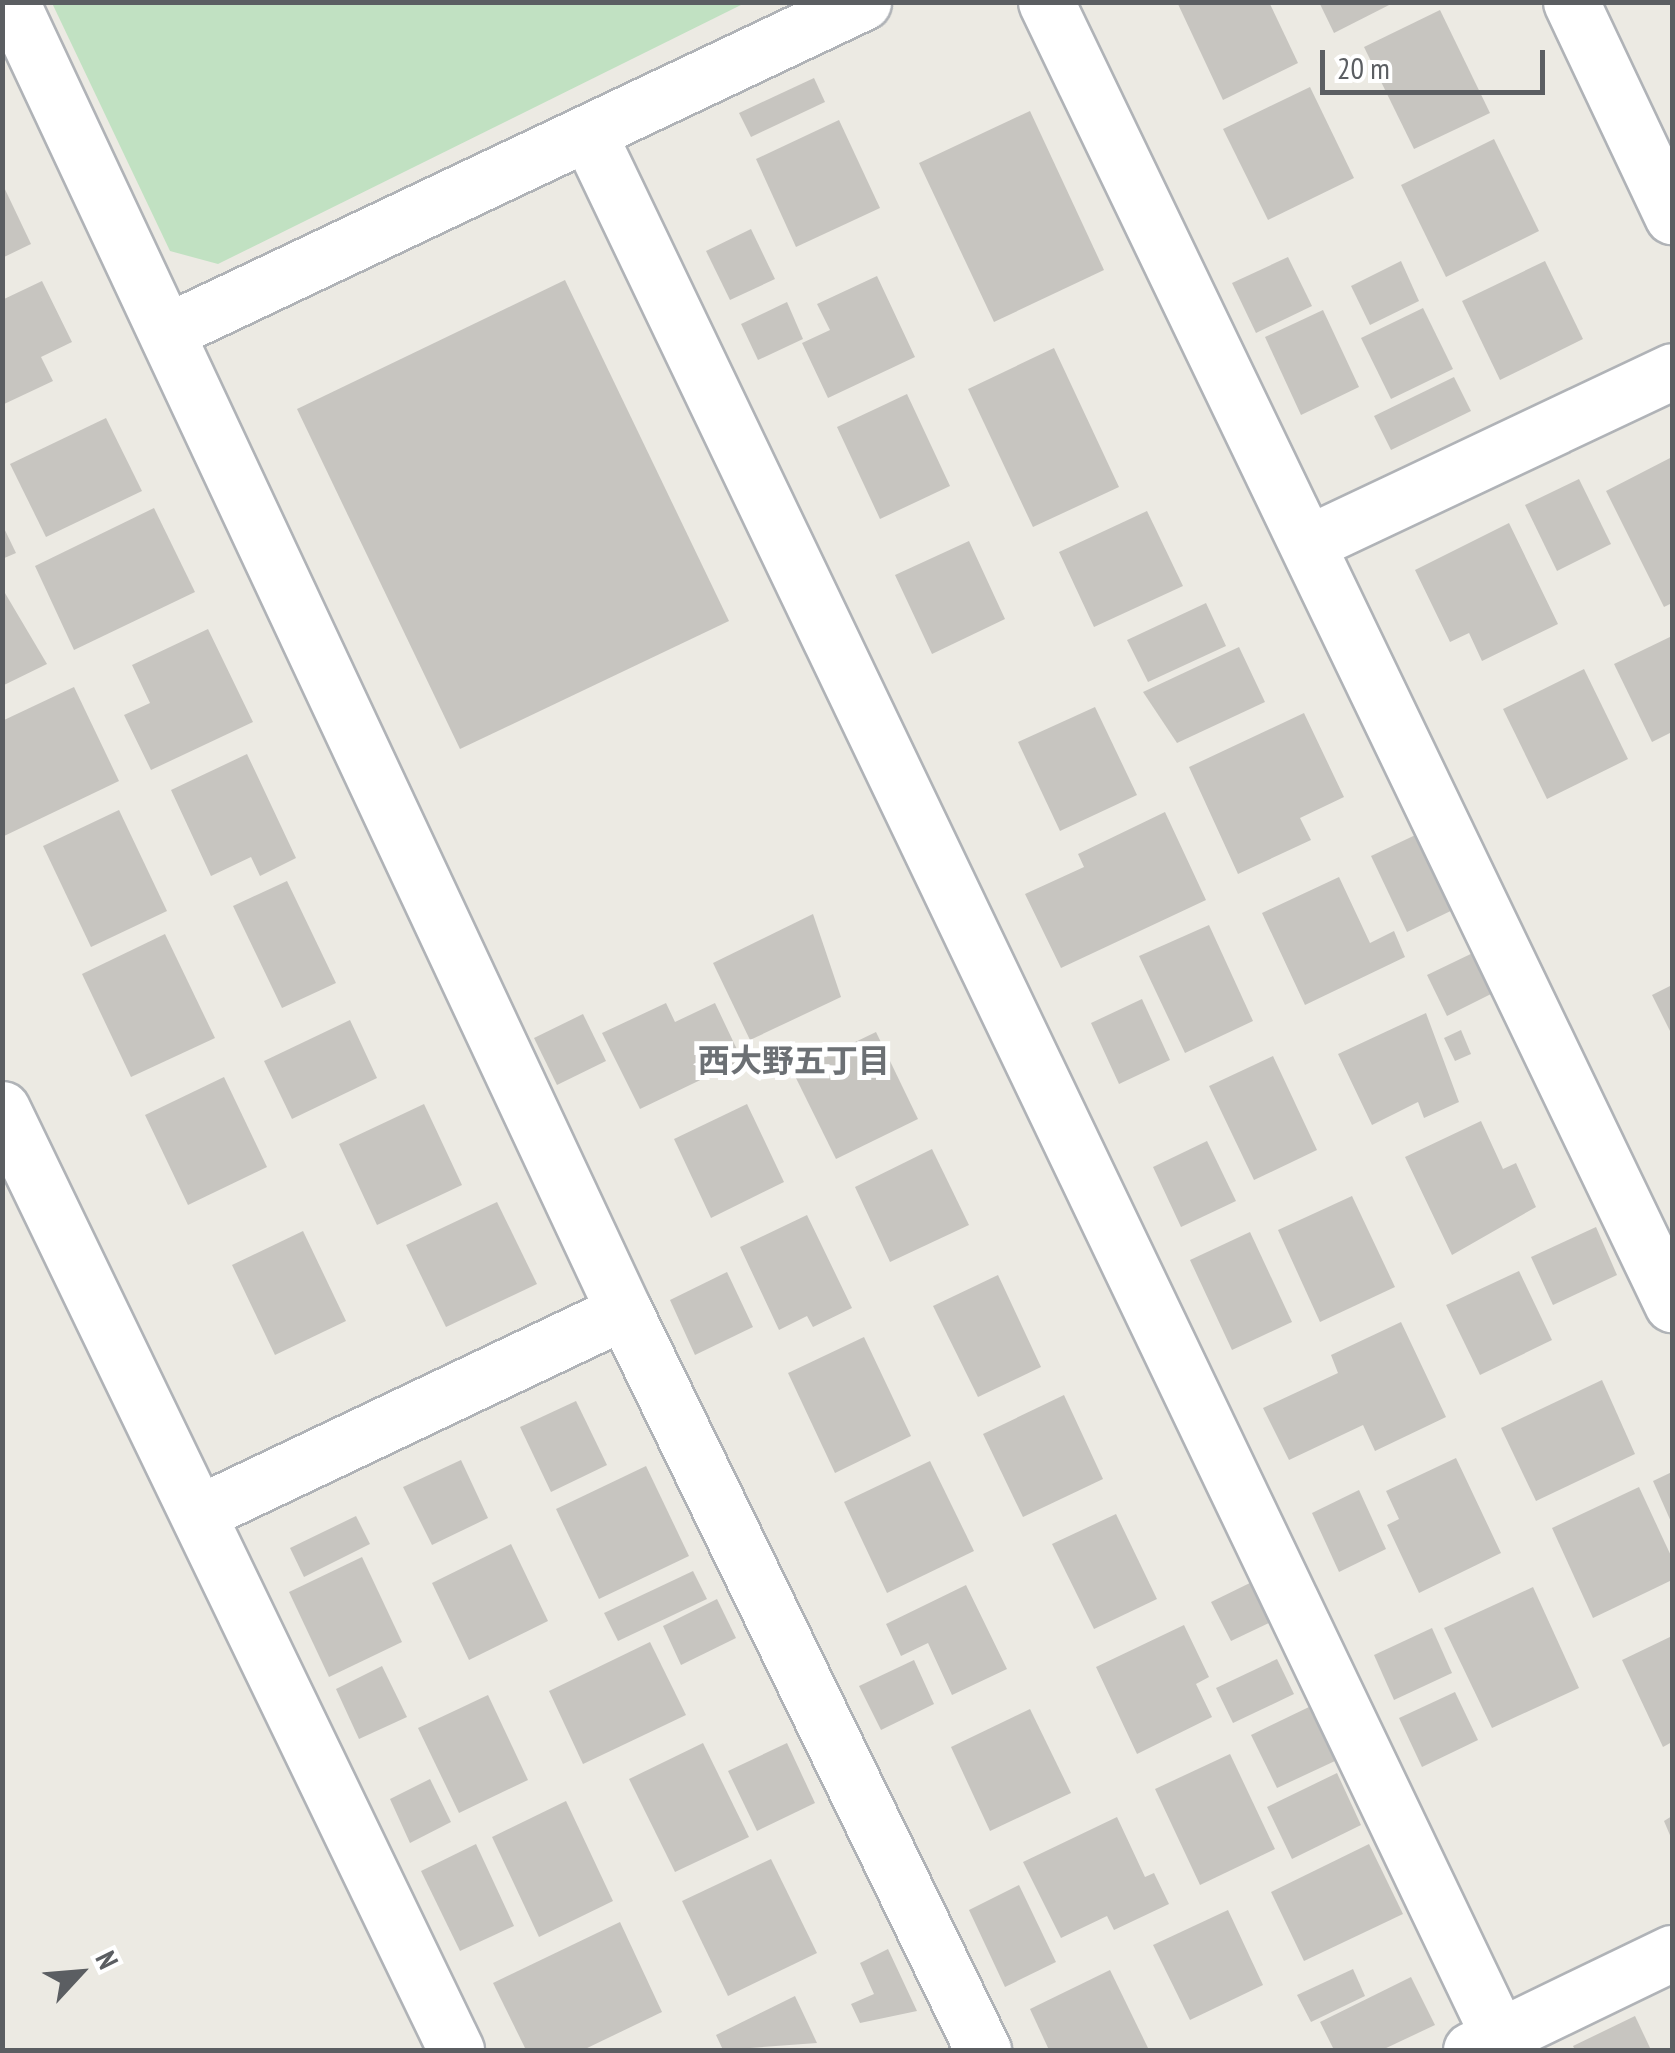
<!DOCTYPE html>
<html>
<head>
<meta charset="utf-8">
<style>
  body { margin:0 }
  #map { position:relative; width:1675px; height:2053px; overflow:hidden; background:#eceae3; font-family:"PT Sans Narrow","Noto Sans JP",sans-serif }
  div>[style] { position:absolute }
  .green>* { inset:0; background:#c1e1c2 }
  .building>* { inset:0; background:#c7c5c0 }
  .roads { filter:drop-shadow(2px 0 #b0b3b7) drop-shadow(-2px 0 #b0b3b7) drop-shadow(0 2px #b0b3b7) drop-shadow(0 -2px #b0b3b7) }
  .street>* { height:55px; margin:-27.5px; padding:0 27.5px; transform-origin:27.5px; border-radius:27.5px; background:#fff }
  span { translate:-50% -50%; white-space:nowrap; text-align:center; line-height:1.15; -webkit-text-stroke:10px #fff; paint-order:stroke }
  .neighbourhood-label { font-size:32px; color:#6c7074; font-weight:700 }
  .frame { position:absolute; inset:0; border:5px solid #5b5e62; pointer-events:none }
  .north { position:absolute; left:30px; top:1923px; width:100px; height:100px; -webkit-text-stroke:8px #fff; paint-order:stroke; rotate:64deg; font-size:28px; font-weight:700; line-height:40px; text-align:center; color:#5b5e62 }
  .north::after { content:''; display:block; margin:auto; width:35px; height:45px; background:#5b5e62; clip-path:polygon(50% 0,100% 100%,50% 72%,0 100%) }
  .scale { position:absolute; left:1320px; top:50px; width:225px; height:45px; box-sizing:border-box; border:5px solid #5b5e62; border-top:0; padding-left:12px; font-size:30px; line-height:35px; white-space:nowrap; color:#5b5e62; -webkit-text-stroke:8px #fff; paint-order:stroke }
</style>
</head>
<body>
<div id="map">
  <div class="green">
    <div style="clip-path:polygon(52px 3px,745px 3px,218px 264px,170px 251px)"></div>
  </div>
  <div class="building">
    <div style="clip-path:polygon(1177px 2px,1269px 2px,1298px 63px,1223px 100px)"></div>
    <div style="clip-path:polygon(1319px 2px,1395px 2px,1334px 33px)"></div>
    <div style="clip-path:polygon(1440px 10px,1490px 113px,1414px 149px,1364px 47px)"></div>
    <div style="clip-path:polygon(814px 78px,825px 102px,751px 137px,739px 113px)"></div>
    <div style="clip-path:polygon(1310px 87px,1354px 178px,1268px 220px,1223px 129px)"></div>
    <div style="clip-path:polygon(1030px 111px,1104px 270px,994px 322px,919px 163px)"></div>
    <div style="clip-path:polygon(839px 120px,880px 208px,796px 247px,756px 159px)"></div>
    <div style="clip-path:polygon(1494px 139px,1539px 231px,1446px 277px,1401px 185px)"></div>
    <div style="clip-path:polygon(2px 183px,31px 244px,2px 258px)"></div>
    <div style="clip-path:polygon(751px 229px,775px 279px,730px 300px,706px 251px)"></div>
    <div style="clip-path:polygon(1288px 257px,1312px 306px,1256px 333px,1232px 283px)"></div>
    <div style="clip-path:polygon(1401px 261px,1419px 301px,1370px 325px,1351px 286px)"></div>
    <div style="clip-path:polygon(1545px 261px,1583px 339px,1500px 380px,1462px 301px)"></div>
    <div style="clip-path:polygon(877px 276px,915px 357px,828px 398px,802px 343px,830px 330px,817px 304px)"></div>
    <div style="clip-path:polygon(565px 280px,729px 621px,460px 749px,297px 409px)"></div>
    <div style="clip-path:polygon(42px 281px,72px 342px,41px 357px,53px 381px,2px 405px,2px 300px)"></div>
    <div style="clip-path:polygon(787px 302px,803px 339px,758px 360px,741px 324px)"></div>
    <div style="clip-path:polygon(1423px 308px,1453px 369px,1391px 399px,1361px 338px)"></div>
    <div style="clip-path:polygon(1323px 310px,1359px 387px,1301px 415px,1265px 337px)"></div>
    <div style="clip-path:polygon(1054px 348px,1119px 487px,1033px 527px,968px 389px)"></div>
    <div style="clip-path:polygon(1454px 377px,1471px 411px,1391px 450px,1374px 416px)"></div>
    <div style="clip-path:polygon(907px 394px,950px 486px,880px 519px,837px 427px)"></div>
    <div style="clip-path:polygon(106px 418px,142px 491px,46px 537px,10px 464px)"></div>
    <div style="clip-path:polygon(1672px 457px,1672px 603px,1664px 607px,1606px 491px)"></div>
    <div style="clip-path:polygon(1579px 479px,1611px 544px,1557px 571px,1525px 505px)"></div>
    <div style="clip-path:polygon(154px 508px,195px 592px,74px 650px,35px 566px)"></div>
    <div style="clip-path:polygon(1147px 511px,1183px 586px,1094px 627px,1059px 552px)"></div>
    <div style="clip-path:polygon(1509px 523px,1558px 624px,1482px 661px,1469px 633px,1450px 642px,1415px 570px)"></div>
    <div style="clip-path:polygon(2px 524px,16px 553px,2px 559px)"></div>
    <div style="clip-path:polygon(969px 541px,1005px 619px,932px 654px,895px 575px)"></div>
    <div style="clip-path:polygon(2px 588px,47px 664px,4px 685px,2px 682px)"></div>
    <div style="clip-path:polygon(1206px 603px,1226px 646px,1148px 682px,1127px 640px)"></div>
    <div style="clip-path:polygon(208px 629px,253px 722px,151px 770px,124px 715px,150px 703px,132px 665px)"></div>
    <div style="clip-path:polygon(1672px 636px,1672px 732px,1652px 742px,1614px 664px)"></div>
    <div style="clip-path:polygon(1239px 647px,1265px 702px,1177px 743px,1143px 692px)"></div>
    <div style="clip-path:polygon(1584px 669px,1628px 759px,1547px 799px,1503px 709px)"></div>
    <div style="clip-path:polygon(74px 687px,119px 781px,2px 837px,2px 721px)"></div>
    <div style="clip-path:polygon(1095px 707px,1137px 795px,1060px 831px,1018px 742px)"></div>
    <div style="clip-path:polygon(1304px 713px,1344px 797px,1300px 818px,1311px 840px,1238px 874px,1189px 767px)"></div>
    <div style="clip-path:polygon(247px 754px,296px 858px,260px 876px,251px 857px,211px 876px,171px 790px)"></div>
    <div style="clip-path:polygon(119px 810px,167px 911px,91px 947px,43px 846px)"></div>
    <div style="clip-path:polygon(1165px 812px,1206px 900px,1061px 968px,1025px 894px,1084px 867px,1078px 854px)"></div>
    <div style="clip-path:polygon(1426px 830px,1461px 906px,1407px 932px,1371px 856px)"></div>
    <div style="clip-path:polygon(1339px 877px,1370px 943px,1394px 931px,1405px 957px,1305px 1005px,1262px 913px)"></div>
    <div style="clip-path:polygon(287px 881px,336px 983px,282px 1008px,233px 906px)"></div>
    <div style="clip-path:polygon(813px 914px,841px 997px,750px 1040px,713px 963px)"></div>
    <div style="clip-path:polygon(1209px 925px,1253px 1021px,1185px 1053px,1139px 956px)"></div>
    <div style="clip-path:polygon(165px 934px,215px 1038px,131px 1077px,82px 974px)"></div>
    <div style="clip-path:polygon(1479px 950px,1497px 991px,1447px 1016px,1427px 975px)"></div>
    <div style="clip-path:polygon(1672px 985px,1672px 1035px,1652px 995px)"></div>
    <div style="clip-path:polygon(1142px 999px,1170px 1060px,1119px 1084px,1091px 1023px)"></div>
    <div style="clip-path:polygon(666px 1003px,675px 1022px,715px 1003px,742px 1060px,640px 1109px,602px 1033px)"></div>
    <div style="clip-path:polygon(1426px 1013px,1459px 1102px,1424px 1118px,1418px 1102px,1372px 1125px,1338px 1054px)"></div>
    <div style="clip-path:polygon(583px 1014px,606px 1061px,557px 1085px,534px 1038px)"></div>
    <div style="clip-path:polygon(350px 1020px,377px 1078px,292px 1119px,264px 1061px)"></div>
    <div style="clip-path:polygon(1461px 1030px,1471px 1054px,1455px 1061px,1444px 1038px)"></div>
    <div style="clip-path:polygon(876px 1032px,918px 1119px,836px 1159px,793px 1072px)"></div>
    <div style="clip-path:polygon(1273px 1056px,1317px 1150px,1254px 1180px,1209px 1086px)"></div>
    <div style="clip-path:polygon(224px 1077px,267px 1167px,188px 1205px,145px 1115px)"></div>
    <div style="clip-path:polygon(424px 1104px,462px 1185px,377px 1225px,339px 1144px)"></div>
    <div style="clip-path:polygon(747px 1104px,784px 1182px,711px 1218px,674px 1139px)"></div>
    <div style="clip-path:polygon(1481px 1121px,1503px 1169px,1516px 1163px,1536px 1207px,1452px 1255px,1405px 1157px)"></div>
    <div style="clip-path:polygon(1207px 1141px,1236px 1201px,1181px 1227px,1153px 1167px)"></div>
    <div style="clip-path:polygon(932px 1149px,969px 1225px,890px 1262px,855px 1187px)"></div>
    <div style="clip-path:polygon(1352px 1196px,1395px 1287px,1320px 1322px,1278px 1230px)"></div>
    <div style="clip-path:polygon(497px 1202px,537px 1284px,446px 1327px,406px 1245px)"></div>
    <div style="clip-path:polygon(807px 1215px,852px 1308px,813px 1327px,807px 1316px,779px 1330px,740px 1247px)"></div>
    <div style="clip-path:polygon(1596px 1227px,1617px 1275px,1553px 1305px,1531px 1257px)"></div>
    <div style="clip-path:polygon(303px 1231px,346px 1321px,275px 1355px,232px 1265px)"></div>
    <div style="clip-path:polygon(1250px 1232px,1292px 1322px,1232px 1350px,1190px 1260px)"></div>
    <div style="clip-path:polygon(1519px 1271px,1552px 1340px,1480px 1375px,1446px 1305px)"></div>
    <div style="clip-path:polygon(727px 1272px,753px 1327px,695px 1355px,670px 1300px)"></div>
    <div style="clip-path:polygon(998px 1275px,1041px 1367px,978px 1397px,933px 1306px)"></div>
    <div style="clip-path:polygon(1401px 1322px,1446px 1417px,1375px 1451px,1363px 1425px,1289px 1460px,1263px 1408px,1338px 1373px,1331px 1355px)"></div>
    <div style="clip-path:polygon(864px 1337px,911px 1436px,835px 1473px,788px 1373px)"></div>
    <div style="clip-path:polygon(1602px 1380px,1635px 1454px,1536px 1501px,1501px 1428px)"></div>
    <div style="clip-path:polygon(1064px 1395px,1103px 1479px,1023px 1517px,983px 1434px)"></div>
    <div style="clip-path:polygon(576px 1401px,607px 1465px,551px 1492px,520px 1427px)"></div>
    <div style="clip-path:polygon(1456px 1458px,1501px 1553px,1419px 1593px,1387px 1525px,1399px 1519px,1386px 1491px)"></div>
    <div style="clip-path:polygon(461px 1460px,488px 1518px,432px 1545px,403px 1487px)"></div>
    <div style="clip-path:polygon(930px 1461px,974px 1551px,887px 1593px,844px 1502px)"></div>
    <div style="clip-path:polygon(646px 1466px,689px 1556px,599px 1599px,556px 1509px)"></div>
    <div style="clip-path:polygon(1672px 1472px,1672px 1524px,1653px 1481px)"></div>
    <div style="clip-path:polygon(1639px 1487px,1672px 1558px,1672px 1580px,1593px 1618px,1552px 1528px)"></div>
    <div style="clip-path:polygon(1359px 1490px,1386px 1549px,1339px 1572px,1312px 1513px)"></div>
    <div style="clip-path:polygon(1116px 1514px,1157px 1599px,1094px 1629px,1052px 1544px)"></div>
    <div style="clip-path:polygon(356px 1516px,370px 1544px,304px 1577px,290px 1548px)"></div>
    <div style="clip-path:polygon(511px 1544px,548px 1621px,469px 1660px,432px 1583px)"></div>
    <div style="clip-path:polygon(362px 1557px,402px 1642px,329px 1677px,289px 1592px)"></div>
    <div style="clip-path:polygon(693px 1571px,707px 1599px,618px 1641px,604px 1613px)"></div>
    <div style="clip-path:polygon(1256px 1580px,1275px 1620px,1231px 1641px,1211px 1602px)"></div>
    <div style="clip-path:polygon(966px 1585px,1007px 1669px,952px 1695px,928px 1643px,901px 1656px,886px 1624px)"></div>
    <div style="clip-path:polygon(1533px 1587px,1579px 1688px,1492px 1728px,1444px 1628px)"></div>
    <div style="clip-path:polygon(717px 1599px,736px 1638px,681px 1665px,663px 1626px)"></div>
    <div style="clip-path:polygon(1184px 1625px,1209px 1677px,1196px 1684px,1212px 1717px,1137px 1754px,1096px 1667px)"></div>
    <div style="clip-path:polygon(1432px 1628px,1452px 1673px,1394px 1700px,1374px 1655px)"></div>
    <div style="clip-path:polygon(1672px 1636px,1672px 1742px,1663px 1747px,1622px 1660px)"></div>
    <div style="clip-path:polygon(650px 1642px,686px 1715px,583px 1764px,549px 1691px)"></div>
    <div style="clip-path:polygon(1277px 1659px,1294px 1694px,1233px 1723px,1216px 1688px)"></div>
    <div style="clip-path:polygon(914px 1660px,934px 1704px,881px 1730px,859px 1686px)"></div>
    <div style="clip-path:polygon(382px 1666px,407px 1717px,359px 1739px,336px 1689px)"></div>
    <div style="clip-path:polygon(1455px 1692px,1478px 1740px,1422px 1767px,1399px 1718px)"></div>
    <div style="clip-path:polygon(488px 1695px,528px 1780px,459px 1813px,418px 1728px)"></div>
    <div style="clip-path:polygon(1309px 1707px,1335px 1761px,1277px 1788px,1251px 1735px)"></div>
    <div style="clip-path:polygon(1030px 1709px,1071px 1793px,990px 1831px,951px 1747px)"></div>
    <div style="clip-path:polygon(703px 1743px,749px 1837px,675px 1872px,629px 1779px)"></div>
    <div style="clip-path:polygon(787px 1743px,815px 1803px,757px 1831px,728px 1771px)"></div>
    <div style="clip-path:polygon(1230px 1754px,1275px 1849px,1200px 1885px,1155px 1789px)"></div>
    <div style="clip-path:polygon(1337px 1773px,1361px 1825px,1292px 1859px,1267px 1807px)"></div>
    <div style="clip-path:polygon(430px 1779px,451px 1822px,410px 1843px,390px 1799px)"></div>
    <div style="clip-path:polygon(566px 1801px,613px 1901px,539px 1937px,492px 1837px)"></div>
    <div style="clip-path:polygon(1672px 1816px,1672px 1840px,1664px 1821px)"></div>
    <div style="clip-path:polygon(1117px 1817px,1145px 1877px,1154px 1873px,1169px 1904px,1114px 1930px,1107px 1916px,1061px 1938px,1023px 1862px)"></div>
    <div style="clip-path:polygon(476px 1844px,514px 1926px,460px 1951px,421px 1871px)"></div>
    <div style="clip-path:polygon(1369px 1844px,1403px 1914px,1304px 1961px,1271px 1892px)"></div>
    <div style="clip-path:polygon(771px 1859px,817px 1953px,728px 1996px,682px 1901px)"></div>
    <div style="clip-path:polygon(1019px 1885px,1056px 1962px,1005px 1987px,969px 1910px)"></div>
    <div style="clip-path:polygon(1228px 1910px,1263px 1985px,1190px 2020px,1153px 1945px)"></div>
    <div style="clip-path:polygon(620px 1922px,662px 2012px,583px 2050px,526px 2050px,493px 1983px)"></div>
    <div style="clip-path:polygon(888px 1949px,917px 2011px,860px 2023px,851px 2004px,874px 1994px,860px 1963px)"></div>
    <div style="clip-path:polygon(1353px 1969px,1365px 1996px,1311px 2022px,1297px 1995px)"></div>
    <div style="clip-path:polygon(1110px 1970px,1149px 2050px,1049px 2050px,1030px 2009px)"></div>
    <div style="clip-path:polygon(1411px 1977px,1435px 2025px,1382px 2050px,1334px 2050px,1320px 2022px)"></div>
    <div style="clip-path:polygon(795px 1996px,817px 2043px,723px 2050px,716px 2035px)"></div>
    <div style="clip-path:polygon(1635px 2016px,1651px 2050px,1575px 2050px,1573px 2046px)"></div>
  </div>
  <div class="roads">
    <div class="street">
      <div style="left:11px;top:2px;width:1445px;rotate:64.91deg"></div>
      <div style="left:624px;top:1311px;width:822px;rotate:64.09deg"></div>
      <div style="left:1046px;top:2px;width:1445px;rotate:64.32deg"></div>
      <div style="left:1571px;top:2px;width:237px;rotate:64.7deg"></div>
      <div style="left:589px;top:135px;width:2108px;rotate:64.42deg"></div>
      <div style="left:168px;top:331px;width:769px;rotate:-25.33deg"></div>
      <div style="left:1313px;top:541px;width:397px;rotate:-25.3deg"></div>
      <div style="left:2px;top:1109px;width:1045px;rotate:64.24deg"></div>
      <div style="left:201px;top:1512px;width:468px;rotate:-25.4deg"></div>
      <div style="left:1471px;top:2050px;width:223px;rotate:-25.8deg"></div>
    </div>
  </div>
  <div class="neighbourhood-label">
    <span style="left:794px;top:1060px">西大野五丁目</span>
  </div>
  <div class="frame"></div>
  <div class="north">N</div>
  <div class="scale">20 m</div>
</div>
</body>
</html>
